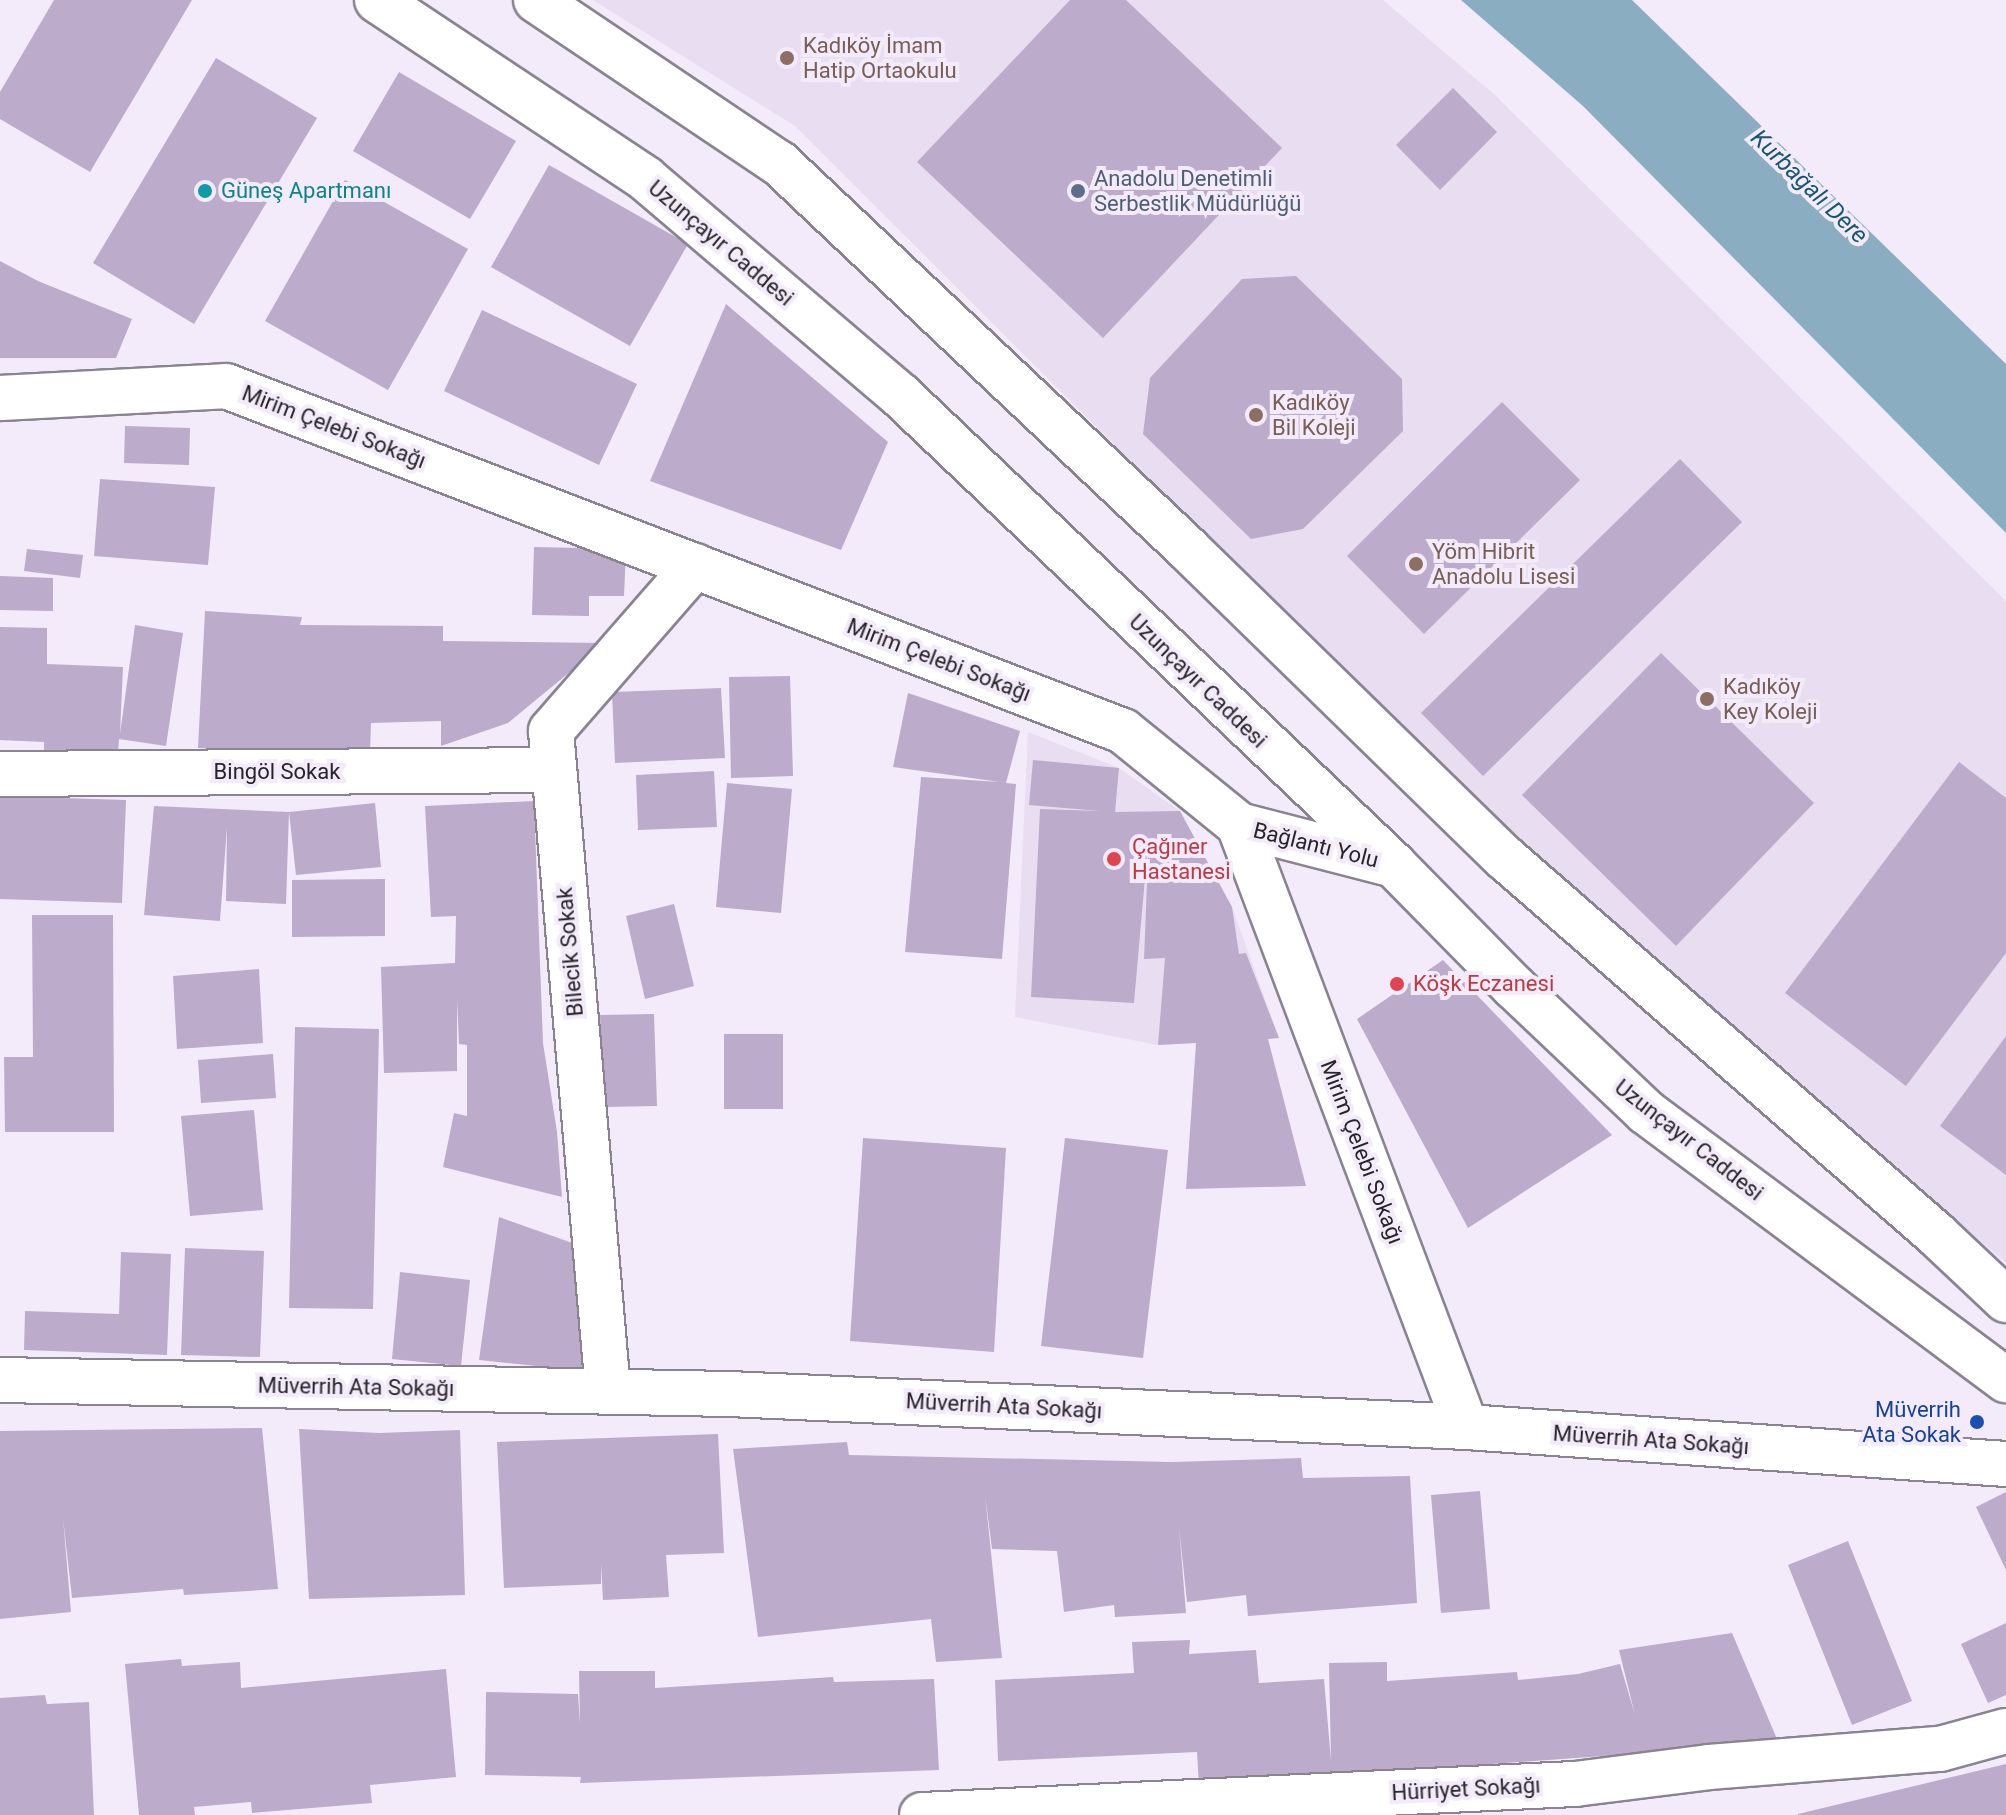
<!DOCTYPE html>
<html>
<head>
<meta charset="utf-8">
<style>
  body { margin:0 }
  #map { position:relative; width:2006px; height:1815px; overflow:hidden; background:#f3ebf9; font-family:Roboto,sans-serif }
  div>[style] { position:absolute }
  .built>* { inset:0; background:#e9ddf2 }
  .water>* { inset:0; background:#8aadc1 }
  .building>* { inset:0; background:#bcabcb }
  .roads { filter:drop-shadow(2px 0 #8a8390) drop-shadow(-2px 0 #8a8390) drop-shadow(0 2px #8a8390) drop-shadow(0 -2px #8a8390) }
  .street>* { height:44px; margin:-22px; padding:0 22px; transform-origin:22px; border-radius:22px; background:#fff }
  .secondary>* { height:44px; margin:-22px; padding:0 22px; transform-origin:22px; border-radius:22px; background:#fff }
  .dots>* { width:22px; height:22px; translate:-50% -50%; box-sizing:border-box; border:4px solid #f3ebf9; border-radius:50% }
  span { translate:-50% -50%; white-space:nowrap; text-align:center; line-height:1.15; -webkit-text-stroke:8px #f3ebf9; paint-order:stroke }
  .education-label { font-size:22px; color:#785e54 }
  .left { translate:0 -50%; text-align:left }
  .service-label { font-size:22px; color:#4e5e75 }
  .culture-label { font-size:22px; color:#0d838f }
  .street-label { font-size:22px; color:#272429 }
  .health-label { font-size:22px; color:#be3a42 }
  .transit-label { font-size:22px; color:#164399 }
  .right { translate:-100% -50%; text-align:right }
  .water-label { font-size:24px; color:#175774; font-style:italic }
</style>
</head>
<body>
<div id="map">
  <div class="built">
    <div style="clip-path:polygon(593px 0,1383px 0,1496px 96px,2006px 601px,2006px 1263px,1667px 968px,1511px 841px,795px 126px)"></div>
    <div style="clip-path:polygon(1028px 732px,1119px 768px,1180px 811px,1232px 907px,1279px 1038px,1158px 1045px,1015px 1017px)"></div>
  </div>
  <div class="water">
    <div style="clip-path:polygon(1461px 0,1632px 0,2006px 364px,2006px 533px,1583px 106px)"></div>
  </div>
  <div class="building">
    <div style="clip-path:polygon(54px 0,192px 0,90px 172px,0 119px,0 92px)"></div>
    <div style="clip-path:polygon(1070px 0,1126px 0,1282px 148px,1103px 338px,917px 162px)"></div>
    <div style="clip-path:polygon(216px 58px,317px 118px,194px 324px,93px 263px)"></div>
    <div style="clip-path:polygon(399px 72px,516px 141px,470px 219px,353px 151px)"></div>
    <div style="clip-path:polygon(1453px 88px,1497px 132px,1440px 190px,1396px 145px)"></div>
    <div style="clip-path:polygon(549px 165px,688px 244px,630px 346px,491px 267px)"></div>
    <div style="clip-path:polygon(345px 180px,468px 249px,388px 390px,265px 321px)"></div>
    <div style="clip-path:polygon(0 261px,38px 281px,132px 319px,116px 358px,0 358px)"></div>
    <div style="clip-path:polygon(1296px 276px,1402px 379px,1403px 431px,1303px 529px,1251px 539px,1143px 434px,1150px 378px,1242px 279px)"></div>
    <div style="clip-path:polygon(726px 304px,888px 442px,841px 550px,650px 481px)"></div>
    <div style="clip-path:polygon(482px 310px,637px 384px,599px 465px,444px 391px)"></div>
    <div style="clip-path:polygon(1502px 402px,1580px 480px,1424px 634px,1347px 556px)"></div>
    <div style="clip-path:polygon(125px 426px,190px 428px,189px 465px,124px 463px)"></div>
    <div style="clip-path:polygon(1680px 459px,1742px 522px,1483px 776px,1421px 713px)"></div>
    <div style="clip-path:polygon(100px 479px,215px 487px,208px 565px,94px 556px)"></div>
    <div style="clip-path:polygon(534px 547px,626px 549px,624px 596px,589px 596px,589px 616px,532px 615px)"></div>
    <div style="clip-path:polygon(27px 549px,83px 555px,80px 578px,24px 571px)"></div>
    <div style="clip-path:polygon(0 576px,53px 578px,53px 611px,0 610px)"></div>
    <div style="clip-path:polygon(205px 611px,302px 617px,300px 625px,443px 626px,443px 641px,605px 643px,508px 723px,441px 746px,441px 721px,371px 723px,370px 754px,198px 748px)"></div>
    <div style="clip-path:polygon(135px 625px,183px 633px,166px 746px,119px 739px,118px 755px,44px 753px,44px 742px,0 740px,0 627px,47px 628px,47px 664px,123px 667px,120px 734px)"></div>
    <div style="clip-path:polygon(1661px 653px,1814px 803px,1676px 946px,1522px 795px)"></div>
    <div style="clip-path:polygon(790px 676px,793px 776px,731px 778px,729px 677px)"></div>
    <div style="clip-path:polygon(721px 688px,725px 758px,615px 763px,612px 692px)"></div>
    <div style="clip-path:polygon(908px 693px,1020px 731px,1006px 783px,1016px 784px,1002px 959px,905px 952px,921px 777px,1000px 782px,893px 767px)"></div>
    <div style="clip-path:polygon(1033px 760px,1119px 768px,1115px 812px,1180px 811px,1232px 907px,1239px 954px,1246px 953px,1279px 1038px,1268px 1039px,1306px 1186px,1186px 1189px,1196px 1043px,1158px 1045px,1165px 958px,1144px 959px,1149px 832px,1134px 1003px,1031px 997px,1040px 809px,1100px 811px,1029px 805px)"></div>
    <div style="clip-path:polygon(1959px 762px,2006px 798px,2006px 953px,1906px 1086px,1785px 993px)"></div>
    <div style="clip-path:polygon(714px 771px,717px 827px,638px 830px,636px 775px)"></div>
    <div style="clip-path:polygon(727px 783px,792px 789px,781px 913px,716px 907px)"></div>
    <div style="clip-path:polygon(0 796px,126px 800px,122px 903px,0 899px)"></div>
    <div style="clip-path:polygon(534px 801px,543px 1043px,557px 1132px,562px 1197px,443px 1167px,454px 1113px,467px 1116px,467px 1045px,459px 1044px,457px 999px,457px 1071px,384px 1073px,381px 967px,455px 963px,456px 916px,431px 917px,425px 806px)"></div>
    <div style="clip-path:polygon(375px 803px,381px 867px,296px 875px,289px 812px)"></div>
    <div style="clip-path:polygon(154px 806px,289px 812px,286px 904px,226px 901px,227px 827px,220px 921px,144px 915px)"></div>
    <div style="clip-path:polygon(385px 879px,385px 936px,292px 937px,292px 880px)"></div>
    <div style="clip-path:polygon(674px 904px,694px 986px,645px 999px,626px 916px)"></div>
    <div style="clip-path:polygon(32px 915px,113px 915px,114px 1132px,5px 1132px,4px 1057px,33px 1057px)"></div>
    <div style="clip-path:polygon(1443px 960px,1612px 1135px,1468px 1228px,1357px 1019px)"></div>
    <div style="clip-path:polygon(259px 969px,263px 1043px,177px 1049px,173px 976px)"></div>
    <div style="clip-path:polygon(654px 1014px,657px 1106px,603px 1107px,600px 1015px)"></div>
    <div style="clip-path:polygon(295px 1027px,379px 1029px,373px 1309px,289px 1308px)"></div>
    <div style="clip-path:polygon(724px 1034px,783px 1034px,783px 1109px,724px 1109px)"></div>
    <div style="clip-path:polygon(2006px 1036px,2006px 1175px,1940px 1126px)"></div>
    <div style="clip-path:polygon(273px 1054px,276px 1098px,201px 1103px,198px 1060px)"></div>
    <div style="clip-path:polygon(254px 1110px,263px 1210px,190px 1216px,181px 1116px)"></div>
    <div style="clip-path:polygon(863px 1138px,1006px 1148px,994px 1352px,850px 1341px)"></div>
    <div style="clip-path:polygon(1065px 1138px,1168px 1150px,1143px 1358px,1041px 1346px)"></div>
    <div style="clip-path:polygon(499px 1217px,581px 1246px,585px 1371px,479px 1360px)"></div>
    <div style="clip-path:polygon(185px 1248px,264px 1251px,260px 1357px,181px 1355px)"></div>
    <div style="clip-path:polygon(121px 1252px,171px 1254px,167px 1355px,24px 1350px,25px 1311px,119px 1314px)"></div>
    <div style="clip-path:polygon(400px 1272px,470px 1280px,461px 1366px,392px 1359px)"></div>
    <div style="clip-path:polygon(262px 1428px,278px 1589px,184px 1595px,183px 1589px,72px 1598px,63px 1518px,71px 1612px,0 1619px,0 1431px)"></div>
    <div style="clip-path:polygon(299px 1429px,379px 1433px,460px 1430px,465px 1595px,309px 1599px)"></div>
    <div style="clip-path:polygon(718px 1434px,724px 1553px,666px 1555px,669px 1597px,603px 1600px,601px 1563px,601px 1584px,504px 1588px,497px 1442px)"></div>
    <div style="clip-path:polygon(847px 1442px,849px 1455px,1172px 1462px,1301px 1458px,1303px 1478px,1410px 1476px,1417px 1603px,1248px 1616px,1246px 1595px,1187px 1602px,1179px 1527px,1186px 1613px,1115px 1617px,1114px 1605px,1064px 1612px,1057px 1551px,992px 1549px,985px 1495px,1002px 1658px,936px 1662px,931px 1619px,758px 1637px,733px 1449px)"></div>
    <div style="clip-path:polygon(1480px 1491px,1490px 1609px,1441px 1613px,1431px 1495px)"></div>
    <div style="clip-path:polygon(2006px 1492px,2006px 1570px,1976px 1507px)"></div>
    <div style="clip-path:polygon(1848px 1541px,1912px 1701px,1852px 1725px,1788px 1565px)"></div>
    <div style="clip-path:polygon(2006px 1623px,2006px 1695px,1988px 1703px,1961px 1644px)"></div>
    <div style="clip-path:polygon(1732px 1633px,1777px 1739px,1651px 1769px,1645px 1753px,1199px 1785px,1197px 1752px,998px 1761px,995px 1680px,1134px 1673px,1132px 1642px,1190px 1640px,1189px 1654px,1256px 1650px,1259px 1683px,1324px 1679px,1331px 1761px,1329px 1663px,1387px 1662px,1387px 1681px,1517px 1672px,1518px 1680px,1578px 1674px,1620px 1664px,1635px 1715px,1619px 1650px)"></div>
    <div style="clip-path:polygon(181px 1659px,182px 1666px,240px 1662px,241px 1688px,446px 1669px,456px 1777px,370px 1785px,372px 1803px,252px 1813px,251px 1802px,194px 1807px,195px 1815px,139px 1815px,125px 1664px)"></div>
    <div style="clip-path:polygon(579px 1671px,655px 1671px,655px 1688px,833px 1677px,834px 1682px,934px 1679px,939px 1770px,580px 1783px,581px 1777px,485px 1775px,486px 1692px,578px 1694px,580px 1724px)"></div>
    <div style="clip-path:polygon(45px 1695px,47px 1704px,89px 1702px,94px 1815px,0 1815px,0 1698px)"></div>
    <div style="clip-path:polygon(2006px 1764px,2006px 1815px,1798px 1815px,1798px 1814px)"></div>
  </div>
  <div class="roads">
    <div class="street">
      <div style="left:0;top:398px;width:226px;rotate:-3deg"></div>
      <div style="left:226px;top:386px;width:961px;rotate:21.04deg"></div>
      <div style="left:1123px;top:731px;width:149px;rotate:39deg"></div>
      <div style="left:1239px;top:825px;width:643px;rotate:69.34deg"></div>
      <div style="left:0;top:774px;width:554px;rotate:-0.41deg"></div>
      <div style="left:1239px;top:825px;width:160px;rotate:14.5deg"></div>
      <div style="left:0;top:1380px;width:729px;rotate:1.1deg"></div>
      <div style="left:729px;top:1394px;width:738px;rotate:2.56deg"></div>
      <div style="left:1466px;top:1427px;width:541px;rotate:3.92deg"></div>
      <div style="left:608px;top:1391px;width:662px;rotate:-94.94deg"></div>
      <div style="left:551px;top:731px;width:219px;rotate:-48.9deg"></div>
      <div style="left:922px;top:1815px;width:654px;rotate:-2.72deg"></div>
      <div style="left:1575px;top:1784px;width:135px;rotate:-7.2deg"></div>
      <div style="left:1709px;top:1767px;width:232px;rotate:-4.5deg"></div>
      <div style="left:1940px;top:1749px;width:68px;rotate:-15.3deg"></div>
    </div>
    <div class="secondary">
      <div style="left:377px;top:0;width:323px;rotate:33.6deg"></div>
      <div style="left:646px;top:179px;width:333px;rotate:40.4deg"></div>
      <div style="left:900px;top:395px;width:682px;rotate:43.57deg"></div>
      <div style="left:1394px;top:865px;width:171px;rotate:45.5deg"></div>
      <div style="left:1514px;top:987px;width:182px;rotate:43.4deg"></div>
      <div style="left:1646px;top:1112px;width:449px;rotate:36.7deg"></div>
      <div style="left:536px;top:0;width:293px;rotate:33.9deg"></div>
      <div style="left:779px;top:163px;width:562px;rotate:43.34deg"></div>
      <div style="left:1188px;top:549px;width:443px;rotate:44.3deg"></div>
      <div style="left:1505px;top:858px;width:573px;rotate:41.11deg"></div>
      <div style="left:1937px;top:1235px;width:95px;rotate:43.3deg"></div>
    </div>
  </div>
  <div class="dots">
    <div style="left:787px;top:58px;background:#8d6e63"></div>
    <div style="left:205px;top:191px;background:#0f9aa8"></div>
    <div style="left:1078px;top:191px;background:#5c6f8a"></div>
    <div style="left:1256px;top:415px;background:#8d6e63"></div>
    <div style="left:1416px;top:564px;background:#8d6e63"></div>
    <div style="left:1707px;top:699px;background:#8d6e63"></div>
    <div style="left:1114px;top:859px;background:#e0444e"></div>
    <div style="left:1397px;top:984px;background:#e0444e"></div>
    <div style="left:1977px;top:1422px;background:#1a4fb4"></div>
  </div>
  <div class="education-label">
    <span class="left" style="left:803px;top:58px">Kadıköy İmam<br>Hatip Ortaokulu</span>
    <span class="left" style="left:1272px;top:415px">Kadıköy<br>Bil Koleji</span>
    <span class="left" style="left:1432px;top:564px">Yöm Hibrit<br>Anadolu Lisesi</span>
    <span class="left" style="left:1723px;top:699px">Kadıköy<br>Key Koleji</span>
  </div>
  <div class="service-label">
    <span class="left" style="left:1094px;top:191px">Anadolu Denetimli<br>Serbestlik Müdürlüğü</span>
  </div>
  <div class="culture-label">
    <span class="left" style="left:221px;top:191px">Güneş Apartmanı</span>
  </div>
  <div class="street-label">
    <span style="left:721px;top:243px;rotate:40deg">Uzunçayır Caddesi</span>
    <span style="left:334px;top:427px;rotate:21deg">Mirim Çelebi Sokağı</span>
    <span style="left:939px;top:660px;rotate:21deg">Mirim Çelebi Sokağı</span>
    <span style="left:1198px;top:681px;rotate:44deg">Uzunçayır Caddesi</span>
    <span style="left:277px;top:772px">Bingöl Sokak</span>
    <span style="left:1316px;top:845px;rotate:14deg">Bağlantı Yolu</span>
    <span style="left:570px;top:952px;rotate:-95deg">Bilecik Sokak</span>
    <span style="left:1689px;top:1140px;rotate:38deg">Uzunçayır Caddesi</span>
    <span style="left:1362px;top:1152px;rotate:69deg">Mirim Çelebi Sokağı</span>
    <span style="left:356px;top:1387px;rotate:1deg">Müverrih Ata Sokağı</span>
    <span style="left:1004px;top:1406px;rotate:3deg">Müverrih Ata Sokağı</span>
    <span style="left:1651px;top:1440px;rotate:4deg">Müverrih Ata Sokağı</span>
    <span style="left:1466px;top:1789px;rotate:-3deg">Hürriyet Sokağı</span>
  </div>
  <div class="health-label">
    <span class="left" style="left:1132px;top:859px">Çağıner<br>Hastanesi</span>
    <span class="left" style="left:1413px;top:984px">Köşk Eczanesi</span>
  </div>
  <div class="transit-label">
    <span class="right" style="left:1961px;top:1422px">Müverrih<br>Ata Sokak</span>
  </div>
  <div class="water-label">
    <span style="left:1809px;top:187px;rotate:44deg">Kurbağalı Dere</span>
  </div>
</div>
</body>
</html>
